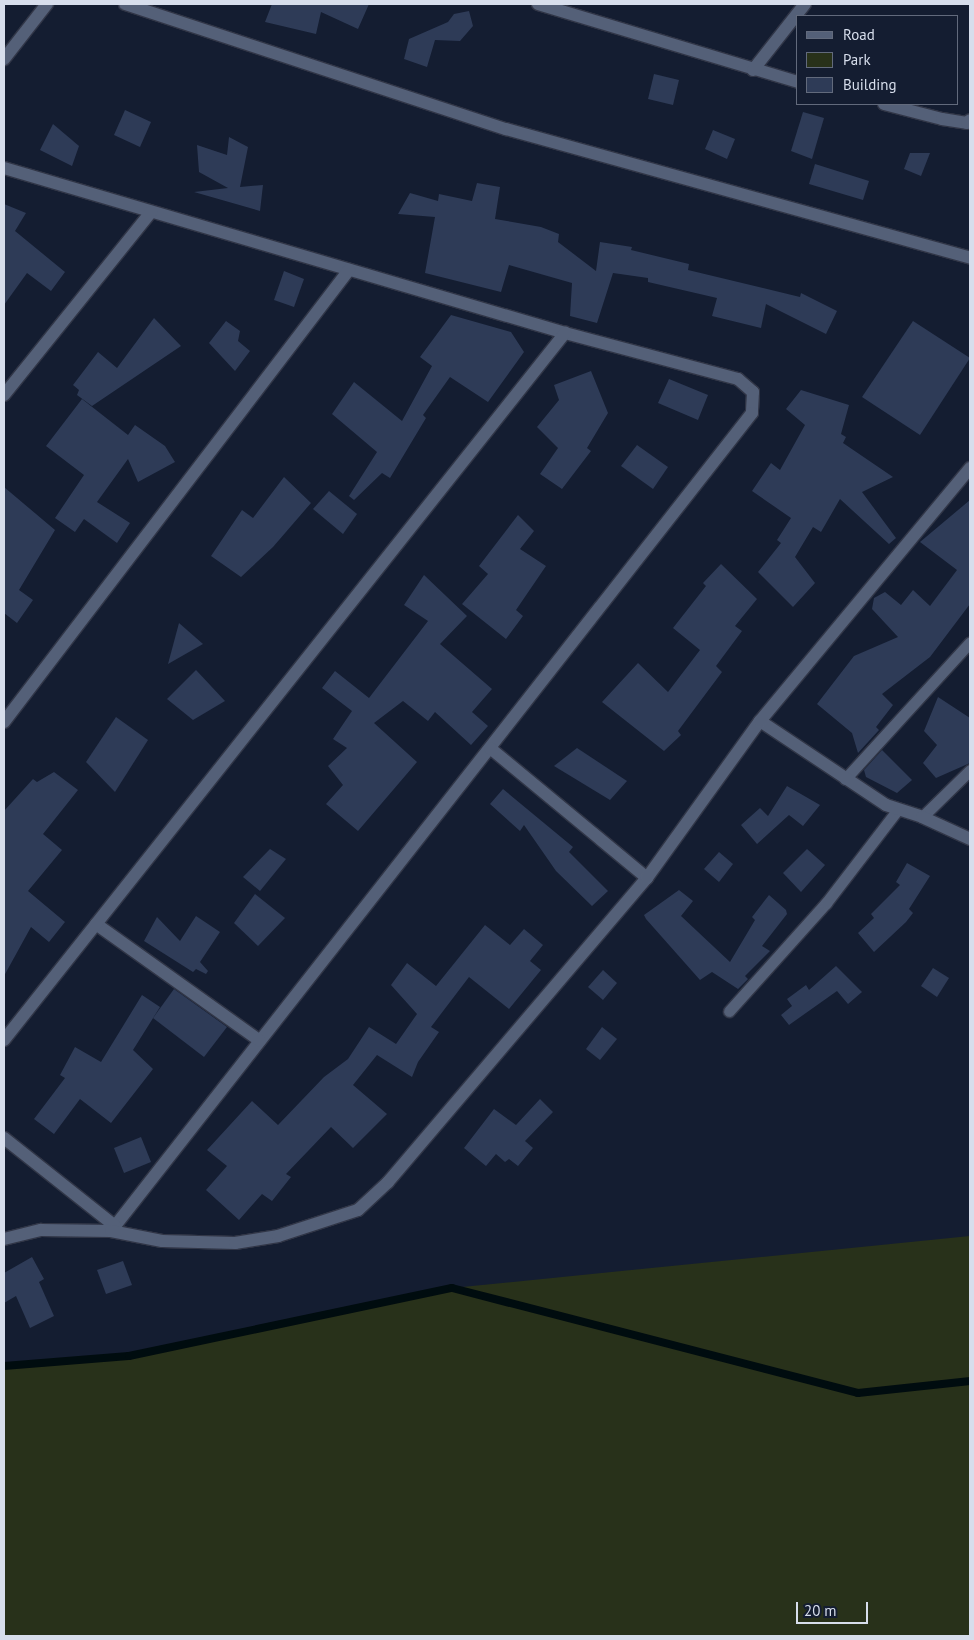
<!DOCTYPE html>
<html>
<head>
<meta charset="utf-8">
<style>
  body { margin:0 }
  #map { position:relative; width:974px; height:1640px; overflow:hidden; background:#141d31; font-family:"PT Sans",sans-serif }
  div>[style] { position:absolute }
  .green>* { inset:0; background:#28311a }
  .stream>* { height:8px; margin:-4px; padding:0 4px; transform-origin:4px; border-radius:4px; background:#000c0f }
  .building>* { inset:0; background:#2e3b57 }
  .roads { filter:drop-shadow(1px 0 #313647) drop-shadow(-1px 0 #313647) drop-shadow(0 1px #313647) drop-shadow(0 -1px #313647) }
  .service>* { height:11px; margin:-5.5px; padding:0 5.5px; transform-origin:5.5px; border-radius:5.5px; background:#546078 }
  .minor>* { height:12px; margin:-6px; padding:0 6px; transform-origin:6px; border-radius:6px; background:#546078 }
  span { translate:-50% -50%; white-space:nowrap; text-align:center; line-height:1.15; -webkit-text-stroke:4px #141d31; paint-order:stroke }
  .frame { position:absolute; inset:0; border:5px solid #d7deec; pointer-events:none }
  .legend { position:absolute; left:796px; top:15px; width:162px; height:90px; box-sizing:border-box; background:#141d31; border:1px solid #626a7c; margin:0; padding:6px 9px; list-style:none; font-size:15px; color:#d7deec }
  .legend li { display:flex; align-items:center; gap:10px; height:25px }
  .legend b { width:25px; border:1px solid #626a7c }
  .scale { position:absolute; left:796px; top:1602px; width:72px; height:22px; box-sizing:border-box; border:2px solid #d7deec; border-top:0; padding-left:6px; font-size:15px; line-height:18px; white-space:nowrap; color:#d7deec; -webkit-text-stroke:4px #141d31; paint-order:stroke }
</style>
</head>
<body>
<div id="map">
  <div class="green">
    <div style="clip-path:polygon(970px 1236px,970px 1636px,4px 1636px,4px 1366px,129px 1356px,452px 1288px)"></div>
  </div>
  <div class="stream">
    <div style="left:4px;top:1366px;width:125px;rotate:-4.6deg"></div>
    <div style="left:129px;top:1356px;width:330px;rotate:-11.9deg"></div>
    <div style="left:452px;top:1288px;width:419px;rotate:14.5deg"></div>
    <div style="left:858px;top:1393px;width:113px;rotate:-6.1deg"></div>
  </div>
  <div class="building">
    <div style="clip-path:polygon(272px 4px,369px 4px,358px 29px,321px 12px,316px 34px,265px 22px)"></div>
    <div style="clip-path:polygon(469px 11px,473px 26px,460px 41px,435px 40px,427px 67px,404px 59px,409px 39px,448px 22px,454px 14px)"></div>
    <div style="clip-path:polygon(654px 74px,679px 80px,673px 105px,648px 99px)"></div>
    <div style="clip-path:polygon(125px 110px,151px 122px,140px 147px,114px 135px)"></div>
    <div style="clip-path:polygon(803px 112px,824px 118px,812px 159px,791px 151px)"></div>
    <div style="clip-path:polygon(53px 124px,79px 146px,72px 166px,40px 150px)"></div>
    <div style="clip-path:polygon(713px 130px,735px 139px,727px 159px,705px 149px)"></div>
    <div style="clip-path:polygon(229px 137px,248px 147px,240px 187px,263px 185px,260px 211px,194px 192px,228px 188px,199px 172px,197px 145px,227px 155px)"></div>
    <div style="clip-path:polygon(910px 153px,930px 153px,921px 176px,904px 169px)"></div>
    <div style="clip-path:polygon(815px 164px,869px 181px,863px 200px,809px 184px)"></div>
    <div style="clip-path:polygon(477px 183px,500px 187px,495px 219px,541px 227px,559px 234px,558px 242px,596px 271px,600px 242px,632px 247px,631px 250px,689px 264px,688px 270px,800px 297px,801px 293px,837px 311px,826px 334px,766px 304px,761px 328px,712px 316px,717px 298px,648px 282px,648px 278px,613px 273px,597px 323px,570px 316px,572px 283px,509px 265px,501px 292px,425px 273px,435px 217px,398px 214px,410px 193px,438px 201px,439px 194px,472px 201px)"></div>
    <div style="clip-path:polygon(4px 204px,26px 213px,15px 231px,65px 272px,51px 291px,27px 273px,4px 305px)"></div>
    <div style="clip-path:polygon(284px 271px,304px 279px,294px 307px,274px 300px)"></div>
    <div style="clip-path:polygon(451px 315px,511px 332px,524px 352px,488px 402px,450px 377px,423px 415px,426px 418px,390px 478px,382px 473px,354px 500px,349px 496px,377px 452px,332px 414px,354px 382px,402px 421px,432px 366px,420px 357px)"></div>
    <div style="clip-path:polygon(154px 318px,181px 346px,92px 406px,77px 395px,79px 390px,73px 385px,98px 352px,117px 368px)"></div>
    <div style="clip-path:polygon(226px 321px,240px 331px,238px 341px,250px 351px,235px 371px,209px 343px)"></div>
    <div style="clip-path:polygon(913px 321px,970px 358px,920px 435px,862px 397px)"></div>
    <div style="clip-path:polygon(591px 371px,608px 413px,587px 448px,591px 451px,562px 489px,540px 474px,558px 448px,537px 427px,559px 400px,554px 385px)"></div>
    <div style="clip-path:polygon(669px 379px,708px 395px,698px 420px,658px 403px)"></div>
    <div style="clip-path:polygon(801px 390px,849px 405px,841px 434px,846px 437px,843px 443px,893px 477px,862px 492px,896px 538px,889px 544px,840px 499px,821px 532px,813px 527px,795px 557px,815px 583px,793px 607px,758px 572px,781px 543px,777px 540px,791px 518px,752px 491px,771px 463px,780px 470px,805px 425px,786px 409px)"></div>
    <div style="clip-path:polygon(82px 399px,128px 435px,135px 425px,165px 446px,175px 462px,138px 482px,128px 459px,97px 502px,130px 523px,117px 543px,84px 519px,75px 532px,55px 518px,84px 475px,46px 446px)"></div>
    <div style="clip-path:polygon(637px 445px,668px 467px,653px 489px,621px 466px)"></div>
    <div style="clip-path:polygon(284px 477px,311px 503px,273px 547px,241px 577px,211px 556px,242px 510px,253px 518px)"></div>
    <div style="clip-path:polygon(4px 487px,55px 530px,19px 590px,33px 600px,17px 623px,4px 613px)"></div>
    <div style="clip-path:polygon(329px 491px,357px 514px,343px 534px,313px 509px)"></div>
    <div style="clip-path:polygon(970px 500px,970px 604px,930px 657px,882px 694px,893px 705px,876px 727px,879px 730px,858px 753px,852px 733px,817px 704px,854px 656px,898px 637px,872px 609px,874px 598px,885px 592px,901px 605px,913px 590px,930px 606px,957px 570px,920px 542px)"></div>
    <div style="clip-path:polygon(518px 515px,534px 531px,520px 549px,546px 566px,516px 610px,523px 616px,506px 639px,462px 604px,488px 574px,479px 566px)"></div>
    <div style="clip-path:polygon(721px 564px,757px 599px,735px 626px,742px 631px,716px 666px,722px 672px,678px 731px,681px 735px,664px 751px,602px 702px,638px 663px,668px 692px,700px 650px,673px 628px,706px 586px,703px 583px)"></div>
    <div style="clip-path:polygon(424px 575px,467px 616px,440px 644px,492px 689px,472px 712px,488px 726px,471px 745px,435px 712px,428px 721px,403px 701px,374px 723px,417px 762px,358px 831px,326px 804px,343px 785px,328px 766px,347px 748px,333px 739px,352px 711px,322px 688px,335px 671px,369px 698px,428px 621px,404px 605px)"></div>
    <div style="clip-path:polygon(179px 623px,203px 644px,168px 664px)"></div>
    <div style="clip-path:polygon(196px 670px,225px 701px,193px 720px,167px 699px)"></div>
    <div style="clip-path:polygon(938px 697px,970px 718px,970px 763px,936px 778px,923px 763px,937px 745px,924px 731px)"></div>
    <div style="clip-path:polygon(116px 717px,148px 740px,115px 792px,86px 762px)"></div>
    <div style="clip-path:polygon(577px 748px,627px 781px,610px 800px,554px 766px)"></div>
    <div style="clip-path:polygon(882px 750px,912px 780px,897px 793px,866px 777px,864px 770px)"></div>
    <div style="clip-path:polygon(54px 772px,78px 790px,43px 834px,62px 850px,28px 891px,65px 922px,49px 942px,31px 927px,4px 976px,4px 811px,33px 779px,37px 782px)"></div>
    <div style="clip-path:polygon(787px 786px,820px 805px,803px 826px,789px 815px,757px 844px,741px 825px,760px 808px,768px 816px)"></div>
    <div style="clip-path:polygon(503px 789px,573px 847px,569px 852px,608px 891px,592px 906px,556px 871px,524px 825px,520px 831px,490px 804px)"></div>
    <div style="clip-path:polygon(270px 849px,286px 859px,260px 891px,243px 877px)"></div>
    <div style="clip-path:polygon(807px 849px,825px 865px,801px 892px,783px 873px)"></div>
    <div style="clip-path:polygon(719px 852px,733px 864px,719px 882px,704px 869px)"></div>
    <div style="clip-path:polygon(907px 863px,930px 876px,909px 909px,913px 913px,906px 922px,874px 952px,858px 933px,874px 918px,871px 914px,900px 885px,896px 882px)"></div>
    <div style="clip-path:polygon(679px 890px,693px 901px,681px 916px,730px 962px,755px 920px,752px 917px,769px 895px,786px 910px,787px 914px,762px 946px,770px 951px,745px 976px,748px 979px,738px 989px,712px 972px,700px 980px,646px 919px,644px 915px)"></div>
    <div style="clip-path:polygon(255px 894px,285px 918px,258px 946px,234px 923px)"></div>
    <div style="clip-path:polygon(196px 916px,220px 932px,200px 962px,208px 971px,206px 974px,196px 969px,193px 972px,144px 941px,157px 917px,180px 941px)"></div>
    <div style="clip-path:polygon(485px 925px,510px 945px,524px 929px,543px 945px,530px 961px,541px 970px,509px 1009px,469px 977px,431px 1027px,439px 1032px,418px 1062px,412px 1077px,377px 1055px,353px 1085px,387px 1114px,353px 1148px,331px 1127px,286px 1174px,291px 1177px,272px 1201px,262px 1194px,239px 1220px,206px 1190px,227px 1166px,207px 1150px,252px 1101px,278px 1125px,324px 1077px,348px 1059px,369px 1027px,396px 1044px,417px 1014px,391px 985px,407px 963px,436px 986px)"></div>
    <div style="clip-path:polygon(836px 966px,862px 992px,848px 1004px,837px 991px,789px 1025px,781px 1015px,792px 1006px,787px 999px,806px 985px,809px 990px)"></div>
    <div style="clip-path:polygon(933px 968px,949px 978px,937px 997px,921px 986px)"></div>
    <div style="clip-path:polygon(603px 970px,617px 983px,603px 1000px,588px 987px)"></div>
    <div style="clip-path:polygon(174px 989px,227px 1027px,204px 1057px,153px 1018px)"></div>
    <div style="clip-path:polygon(142px 995px,160px 1007px,133px 1050px,153px 1069px,111px 1123px,80px 1099px,54px 1134px,34px 1119px,65px 1078px,60px 1075px,75px 1047px,101px 1062px)"></div>
    <div style="clip-path:polygon(602px 1027px,617px 1039px,600px 1060px,586px 1049px)"></div>
    <div style="clip-path:polygon(540px 1099px,553px 1112px,525px 1141px,533px 1148px,518px 1166px,509px 1159px,505px 1162px,496px 1154px,486px 1166px,464px 1148px,494px 1109px,516px 1125px)"></div>
    <div style="clip-path:polygon(141px 1137px,151px 1162px,124px 1173px,114px 1148px)"></div>
    <div style="clip-path:polygon(32px 1257px,44px 1279px,39px 1282px,54px 1316px,30px 1328px,16px 1296px,4px 1303px,4px 1273px)"></div>
    <div style="clip-path:polygon(123px 1261px,132px 1285px,106px 1294px,97px 1270px)"></div>
  </div>
  <div class="roads">
    <div class="service">
      <div style="left:845px;top:779px;width:185px;rotate:-47.6deg"></div>
      <div style="left:922px;top:817px;width:67px;rotate:-44.4deg"></div>
      <div style="left:729px;top:1011px;width:145px;rotate:-48.1deg"></div>
      <div style="left:826px;top:903px;width:118px;rotate:-52.5deg"></div>
    </div>
    <div class="minor">
      <div style="left:125px;top:4px;width:401px;rotate:18.2deg"></div>
      <div style="left:506px;top:129px;width:482px;rotate:15.5deg"></div>
      <div style="left:538px;top:4px;width:271px;rotate:16.7deg"></div>
      <div style="left:4px;top:59px;width:70px;rotate:-52deg"></div>
      <div style="left:753px;top:70px;width:84px;rotate:-51.8deg"></div>
      <div style="left:884px;top:104px;width:60px;rotate:14.5deg"></div>
      <div style="left:942px;top:119px;width:25px;rotate:9deg"></div>
      <div style="left:967px;top:123px;width:4px;rotate:-45deg"></div>
      <div style="left:4px;top:168px;width:585px;rotate:16.39deg"></div>
      <div style="left:565px;top:333px;width:179px;rotate:14.9deg"></div>
      <div style="left:738px;top:379px;width:20px;rotate:41deg"></div>
      <div style="left:753px;top:392px;width:21px;rotate:93deg"></div>
      <div style="left:752px;top:413px;width:1039px;rotate:128.08deg"></div>
      <div style="left:4px;top:395px;width:235px;rotate:-51.2deg"></div>
      <div style="left:760px;top:721px;width:151px;rotate:33.7deg"></div>
      <div style="left:886px;top:805px;width:38px;rotate:18deg"></div>
      <div style="left:922px;top:817px;width:53px;rotate:24.6deg"></div>
      <div style="left:4px;top:722px;width:569px;rotate:-52.65deg"></div>
      <div style="left:490px;top:748px;width:204px;rotate:39.6deg"></div>
      <div style="left:96px;top:924px;width:201px;rotate:35.5deg"></div>
      <div style="left:4px;top:1040px;width:903px;rotate:-51.57deg"></div>
      <div style="left:4px;top:1138px;width:142px;rotate:38.4deg"></div>
      <div style="left:4px;top:1239px;width:38px;rotate:-14deg"></div>
      <div style="left:41px;top:1230px;width:70px;rotate:0.8deg"></div>
      <div style="left:111px;top:1231px;width:52px;rotate:11.1deg"></div>
      <div style="left:162px;top:1241px;width:73px;rotate:1.6deg"></div>
      <div style="left:235px;top:1243px;width:44px;rotate:-9.2deg"></div>
      <div style="left:278px;top:1236px;width:84px;rotate:-18deg"></div>
      <div style="left:358px;top:1210px;width:41px;rotate:-43deg"></div>
      <div style="left:388px;top:1182px;width:399px;rotate:-49.6deg"></div>
      <div style="left:647px;top:878px;width:193px;rotate:-54.3deg"></div>
      <div style="left:760px;top:721px;width:329px;rotate:-50.3deg"></div>
    </div>
  </div>
  <div class="frame"></div>
  <ul class="legend">
  <li><b style="height:6px;background:#546078"></b>Road</li>
  <li><b style="height:14px;background:#28311a"></b>Park</li>
  <li><b style="height:14px;background:#2e3b57"></b>Building</li>
  </ul>
  <div class="scale">20 m</div>
</div>
</body>
</html>
